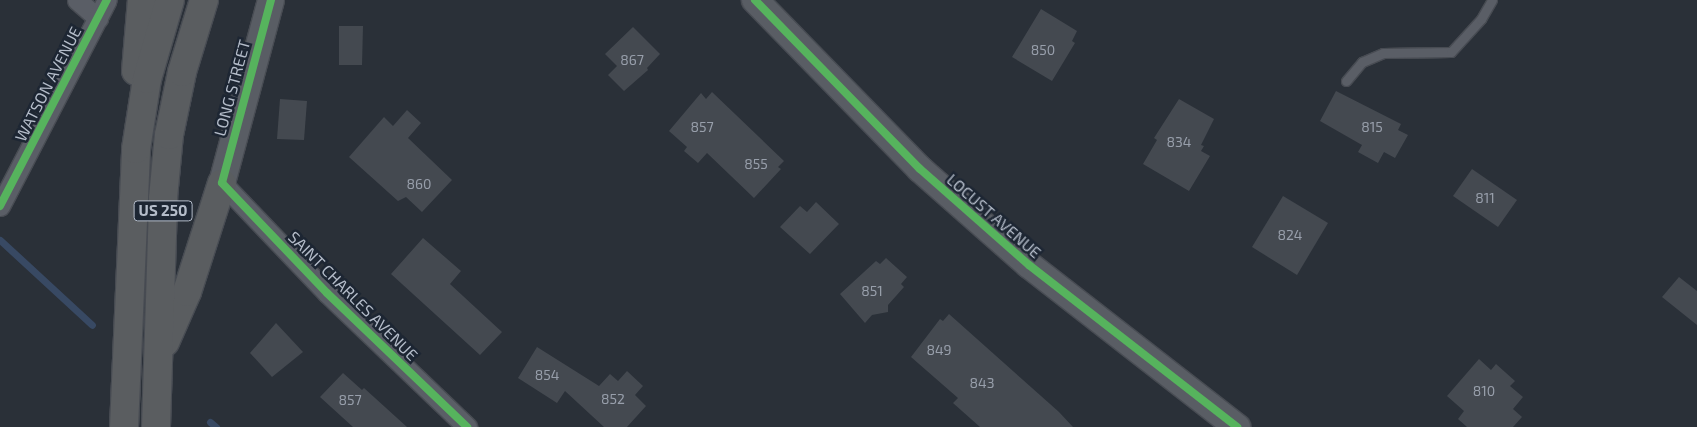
<!DOCTYPE html>
<html>
<head>
<meta charset="utf-8">
<style>
  body { margin:0 }
  #map { position:relative; width:1697px; height:427px; overflow:hidden; background:#2a3038; font-family:"Exo 2",sans-serif }
  div>[style] { position:absolute }
  .stream>* { height:7px; margin:-3.5px; padding:0 3.5px; transform-origin:3.5px; border-radius:3.5px; background:#384963 }
  .building>* { inset:0; background:#444950 }
  .roads { filter:drop-shadow(1px 0 #484c53) drop-shadow(-1px 0 #484c53) drop-shadow(0 1px #484c53) drop-shadow(0 -1px #484c53) }
  .lane>* { height:9px; margin:-4.5px; padding:0 4.5px; transform-origin:4.5px; border-radius:4.5px; background:#5a5e66 }
  .street>* { height:19px; margin:-9.5px; padding:0 9.5px; transform-origin:9.5px; border-radius:9.5px; background:#5a5e66 }
  .secondary>* { height:26px; margin:-13px; padding:0 13px; transform-origin:13px; border-radius:13px; background:#595d64 }
  .highway>* { height:28px; margin:-14px; padding:0 14px; transform-origin:14px; border-radius:14px; background:#5a5d60 }
  .cycleway>* { height:8px; margin:-4px; padding:0 4px; transform-origin:4px; border-radius:4px; background:#56b35d }
  span { translate:-50% -50%; white-space:nowrap; text-align:center; line-height:1.15; -webkit-text-stroke:5px #1d2633; paint-order:stroke }
  .number-label { font-size:14px; color:#989fab }
  .number-label span { -webkit-text-stroke-width:0 }
  .shield-label span { padding:1px 4px; background:#1d2633; border:1px solid; border-radius:4px; -webkit-text-stroke-width:0 }
  .shield-label { font-size:15px; color:#b4bcc9; font-weight:700 }
  .street-label { font-size:16px; color:#b4bcc9 }
</style>
</head>
<body>
<div id="map">
  <div class="stream">
    <div style="left:0;top:240px;width:125px;rotate:42.7deg"></div>
    <div style="left:210px;top:422px;width:8px;rotate:40deg"></div>
  </div>
  <div class="building">
    <div style="clip-path:polygon(1041px 9px,1077px 31px,1072px 41px,1075px 43px,1052px 81px,1012px 57px)"></div>
    <div style="clip-path:polygon(339px 26px,363px 26px,362px 65px,339px 65px)"></div>
    <div style="clip-path:polygon(633px 27px,660px 54px,647px 68px,648px 70px,624px 91px,608px 75px,617px 66px,605px 54px)"></div>
    <div style="clip-path:polygon(1336px 91px,1401px 124px,1398px 130px,1408px 135px,1395px 158px,1384px 152px,1378px 163px,1358px 152px,1362px 145px,1320px 121px)"></div>
    <div style="clip-path:polygon(712px 92px,784px 161px,778px 167px,781px 169px,754px 198px,707px 153px,698px 163px,684px 151px,687px 147px,669px 131px,701px 93px,706px 99px)"></div>
    <div style="clip-path:polygon(280px 99px,307px 101px,304px 140px,277px 139px)"></div>
    <div style="clip-path:polygon(1179px 99px,1214px 119px,1201px 145px,1204px 146px,1201px 151px,1210px 156px,1189px 191px,1143px 164px,1157px 140px,1154px 138px)"></div>
    <div style="clip-path:polygon(407px 110px,421px 123px,408px 138px,452px 180px,422px 212px,406px 197px,398px 201px,349px 157px,384px 117px,393px 126px)"></div>
    <div style="clip-path:polygon(1472px 169px,1517px 200px,1498px 227px,1453px 196px)"></div>
    <div style="clip-path:polygon(1283px 196px,1328px 223px,1297px 275px,1252px 247px)"></div>
    <div style="clip-path:polygon(816px 202px,839px 224px,810px 254px,780px 227px,800px 206px,807px 212px)"></div>
    <div style="clip-path:polygon(423px 238px,461px 271px,450px 284px,502px 332px,480px 355px,391px 274px)"></div>
    <div style="clip-path:polygon(886px 258px,907px 277px,901px 284px,904px 287px,888px 305px,888px 312px,872px 315px,865px 323px,840px 294px,876px 261px,880px 264px)"></div>
    <div style="clip-path:polygon(1679px 277px,1697px 291px,1697px 325px,1662px 297px)"></div>
    <div style="clip-path:polygon(949px 314px,1059px 412px,1073px 427px,980px 427px,953px 403px,958px 398px,911px 357px,940px 319px,943px 321px)"></div>
    <div style="clip-path:polygon(276px 323px,303px 352px,272px 377px,250px 353px)"></div>
    <div style="clip-path:polygon(537px 347px,599px 386px,610px 374px,618px 381px,627px 371px,643px 386px,635px 395px,646px 406px,627px 427px,604px 427px,565px 391px,557px 403px,518px 378px)"></div>
    <div style="clip-path:polygon(1479px 359px,1491px 370px,1496px 364px,1515px 381px,1510px 386px,1523px 397px,1513px 409px,1522px 417px,1513px 427px,1467px 427px,1458px 419px,1464px 411px,1447px 396px)"></div>
    <div style="clip-path:polygon(343px 373px,362px 390px,364px 388px,407px 427px,353px 427px,320px 397px)"></div>
  </div>
  <div class="roads">
    <div class="lane">
      <div style="left:1346px;top:81px;width:25px;rotate:-50deg"></div>
      <div style="left:1362px;top:62px;width:23px;rotate:-23deg"></div>
      <div style="left:1383px;top:53px;width:68px;rotate:-0.8deg"></div>
      <div style="left:1451px;top:52px;width:45px;rotate:-47.7deg"></div>
      <div style="left:1481px;top:19px;width:22px;rotate:-60deg"></div>
    </div>
    <div class="street">
      <div style="left:77px;top:0;width:28px;rotate:41deg"></div>
      <div style="left:222px;top:183px;width:152px;rotate:46.3deg"></div>
      <div style="left:327px;top:293px;width:194px;rotate:43.7deg"></div>
      <div style="left:0;top:206px;width:232px;rotate:-62.6deg"></div>
    </div>
    <div class="secondary">
      <div style="left:755px;top:0;width:236px;rotate:45.7deg"></div>
      <div style="left:920px;top:169px;width:145px;rotate:41.4deg"></div>
      <div style="left:1029px;top:265px;width:264px;rotate:37.9deg"></div>
      <div style="left:222px;top:183px;width:189px;rotate:-75deg"></div>
    </div>
    <div class="highway">
      <div style="left:136px;top:71px;width:71px;rotate:-85.2deg"></div>
      <div style="left:165px;top:342px;width:55px;rotate:-66.3deg"></div>
      <div style="left:187px;top:292px;width:114px;rotate:-72.2deg"></div>
      <div style="left:124px;top:427px;width:278px;rotate:-87.5deg"></div>
      <div style="left:136px;top:149px;width:71px;rotate:-81.1deg"></div>
      <div style="left:147px;top:79px;width:82px;rotate:-73.8deg"></div>
      <div style="left:156px;top:427px;width:229px;rotate:-88.2deg"></div>
      <div style="left:163px;top:198px;width:63px;rotate:-84.6deg"></div>
      <div style="left:169px;top:135px;width:64px;rotate:-78.3deg"></div>
      <div style="left:182px;top:72px;width:75px;rotate:-73deg"></div>
    </div>
  </div>
  <div class="cycleway">
    <div style="left:271px;top:0;width:189px;rotate:105deg"></div>
    <div style="left:222px;top:183px;width:152px;rotate:46.3deg"></div>
    <div style="left:327px;top:293px;width:194px;rotate:43.7deg"></div>
    <div style="left:755px;top:0;width:236px;rotate:45.7deg"></div>
    <div style="left:920px;top:169px;width:145px;rotate:41.4deg"></div>
    <div style="left:1029px;top:265px;width:264px;rotate:37.9deg"></div>
    <div style="left:0;top:206px;width:232px;rotate:-62.6deg"></div>
  </div>
  <div class="number-label">
    <span style="left:1043px;top:50px">850</span>
    <span style="left:632px;top:60px">867</span>
    <span style="left:702px;top:127px">857</span>
    <span style="left:1372px;top:127px">815</span>
    <span style="left:1179px;top:142px">834</span>
    <span style="left:756px;top:164px">855</span>
    <span style="left:419px;top:184px">860</span>
    <span style="left:1485px;top:198px">811</span>
    <span style="left:1290px;top:235px">824</span>
    <span style="left:872px;top:291px">851</span>
    <span style="left:939px;top:350px">849</span>
    <span style="left:547px;top:375px">854</span>
    <span style="left:982px;top:383px">843</span>
    <span style="left:1484px;top:391px">810</span>
    <span style="left:613px;top:399px">852</span>
    <span style="left:350px;top:400px">857</span>
  </div>
  <div class="shield-label">
    <span style="left:163px;top:211px">US 250</span>
  </div>
  <div class="street-label">
    <span style="left:48px;top:84px;rotate:-63deg">WATSON AVENUE</span>
    <span style="left:232px;top:88px;rotate:-75deg">LONG STREET</span>
    <span style="left:994px;top:216px;rotate:41deg">LOCUST AVENUE</span>
    <span style="left:353px;top:296px;rotate:45deg">SAINT CHARLES AVENUE</span>
  </div>
</div>
</body>
</html>
